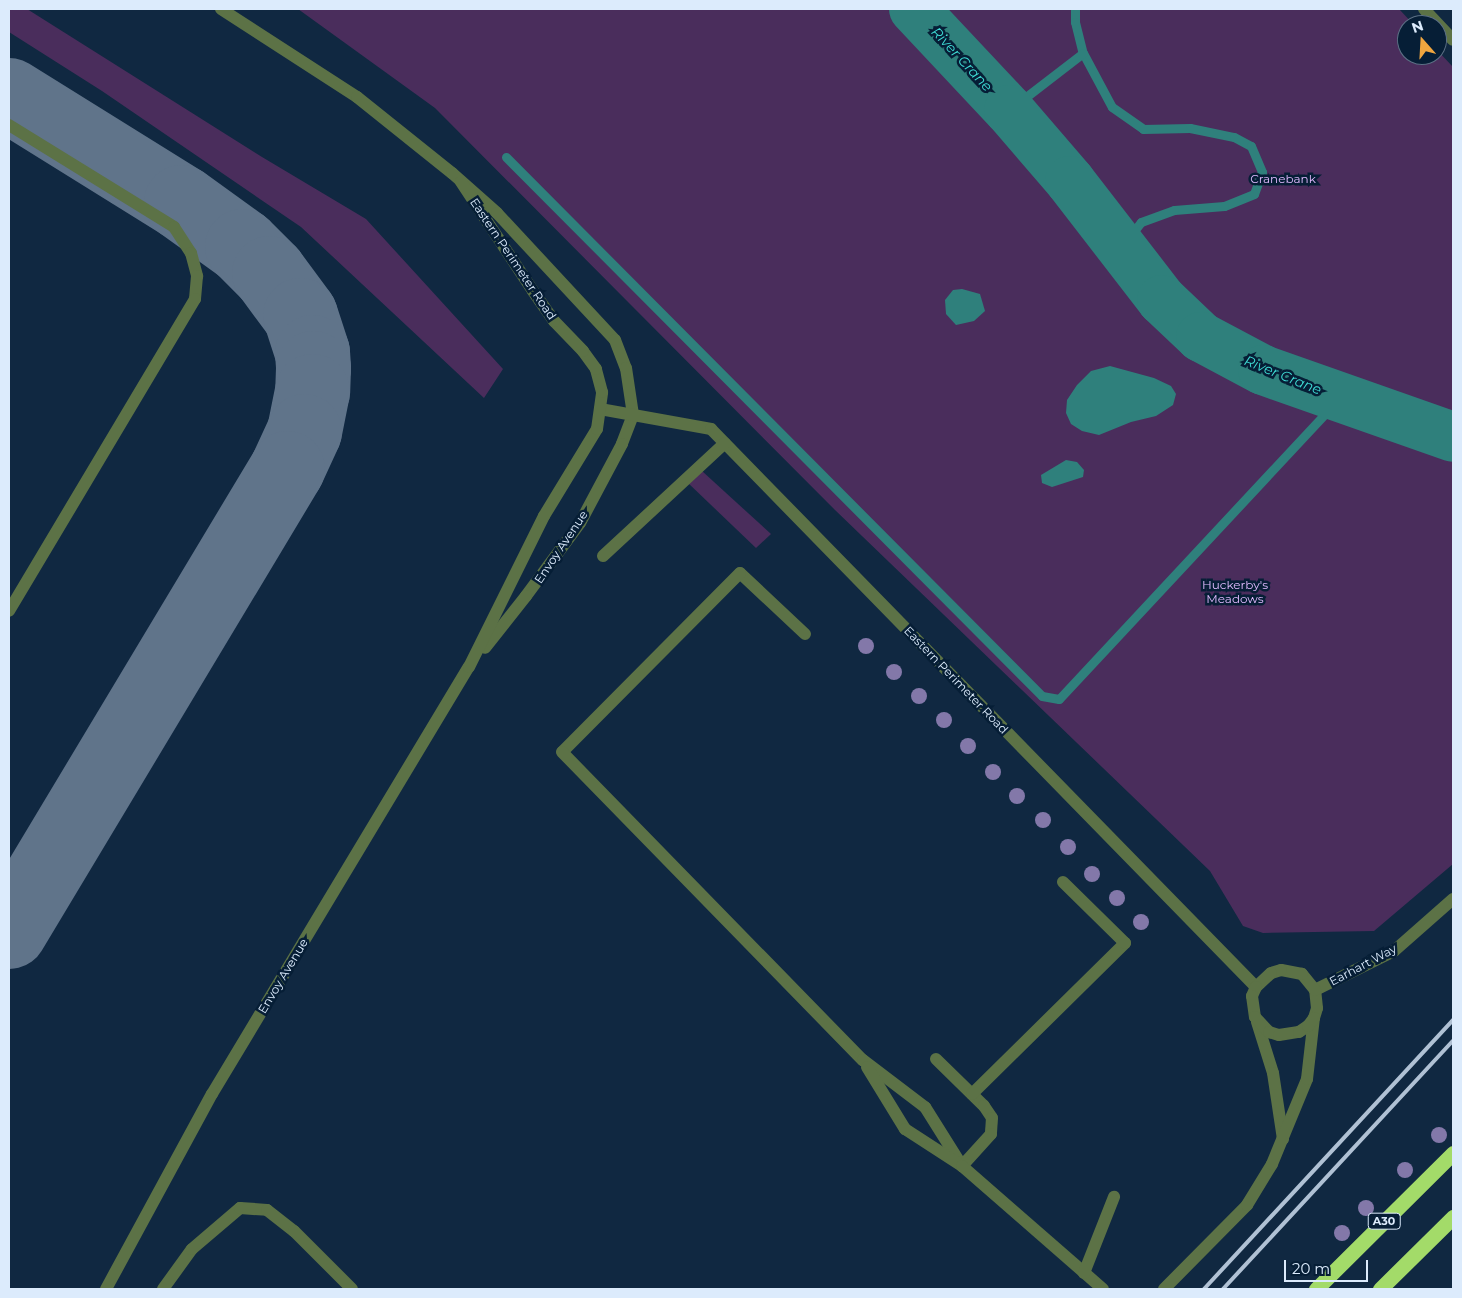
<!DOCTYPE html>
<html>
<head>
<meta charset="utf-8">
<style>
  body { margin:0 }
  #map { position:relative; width:1462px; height:1298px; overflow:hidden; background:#102841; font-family:Montserrat,sans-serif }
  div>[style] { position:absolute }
  .green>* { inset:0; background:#4a2d5c }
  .water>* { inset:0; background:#2f807c }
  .stream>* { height:9px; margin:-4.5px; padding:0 4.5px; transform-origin:4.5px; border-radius:4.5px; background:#2f807c }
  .river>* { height:50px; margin:-25px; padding:0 25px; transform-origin:25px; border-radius:25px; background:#2f807c }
  .taxiway>* { height:75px; margin:-37.5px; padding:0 37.5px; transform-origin:37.5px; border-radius:37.5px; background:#60748a }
  .minor>* { height:12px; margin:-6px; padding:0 6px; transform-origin:6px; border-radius:6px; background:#5c7246 }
  .highway>* { height:15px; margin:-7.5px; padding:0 7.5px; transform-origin:7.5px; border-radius:7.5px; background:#a3db69 }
  .rail>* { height:4px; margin:-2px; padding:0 2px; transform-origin:2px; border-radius:2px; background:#b0c1d4 }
  .trees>* { width:16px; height:16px; margin:-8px; border-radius:50%; background:#8378a9 }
  span { translate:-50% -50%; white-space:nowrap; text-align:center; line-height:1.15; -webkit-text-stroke:5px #061e36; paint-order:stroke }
  .shield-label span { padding:1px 4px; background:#061e36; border:1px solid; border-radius:4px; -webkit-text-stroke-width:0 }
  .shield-label { font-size:11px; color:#dcebfc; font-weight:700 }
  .park-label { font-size:12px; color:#e1bafe }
  .street-label { font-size:12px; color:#dcebfc }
  .water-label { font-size:14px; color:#3fdcd5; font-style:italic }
  .frame { position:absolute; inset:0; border:10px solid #dcebfc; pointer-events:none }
  .north { position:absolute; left:1397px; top:15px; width:50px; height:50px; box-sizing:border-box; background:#061e36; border:1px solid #5c7085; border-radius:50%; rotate:341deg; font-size:14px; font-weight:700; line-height:20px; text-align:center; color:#dcebfc }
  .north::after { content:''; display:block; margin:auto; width:18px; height:22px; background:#f1a63f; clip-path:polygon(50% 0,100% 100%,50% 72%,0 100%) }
  .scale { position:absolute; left:1284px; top:1260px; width:84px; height:22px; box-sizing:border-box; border:2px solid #dcebfc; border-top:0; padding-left:6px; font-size:15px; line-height:18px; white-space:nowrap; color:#dcebfc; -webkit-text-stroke:4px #061e36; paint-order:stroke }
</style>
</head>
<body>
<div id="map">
  <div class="green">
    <div style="clip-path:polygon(9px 9px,27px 9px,262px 157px,366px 219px,503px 369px,484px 398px,301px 227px,102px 91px,9px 32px)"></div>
    <div style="clip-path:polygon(298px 9px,1399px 9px,1414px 25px,1407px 25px,1407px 55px,1437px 55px,1437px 50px,1453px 67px,1453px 864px,1374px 931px,1263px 933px,1243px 926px,1210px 871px,835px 510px,435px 108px)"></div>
    <div style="clip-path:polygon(702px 471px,771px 534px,756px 548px,687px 482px)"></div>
  </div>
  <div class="water">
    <div style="clip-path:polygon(962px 289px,980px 294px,985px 311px,974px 321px,956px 325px,946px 314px,945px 300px,953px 290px)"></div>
    <div style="clip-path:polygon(1110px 366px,1154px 378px,1171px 386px,1176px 394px,1173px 405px,1156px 416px,1131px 422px,1099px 435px,1082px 431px,1071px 424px,1066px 413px,1067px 400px,1077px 385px,1091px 371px)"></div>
    <div style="clip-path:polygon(1066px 460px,1077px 462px,1084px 470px,1083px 477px,1052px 487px,1042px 483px,1041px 475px)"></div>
  </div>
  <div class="stream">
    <div style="left:1075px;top:9px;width:13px;rotate:90deg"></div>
    <div style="left:1075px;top:22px;width:32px;rotate:76deg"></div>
    <div style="left:1083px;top:53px;width:61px;rotate:61.8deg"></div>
    <div style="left:1112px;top:107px;width:38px;rotate:35deg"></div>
    <div style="left:1143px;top:129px;width:47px;rotate:-1.2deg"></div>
    <div style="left:1190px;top:128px;width:45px;rotate:11.6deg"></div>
    <div style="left:1234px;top:137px;width:19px;rotate:28deg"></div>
    <div style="left:1251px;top:146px;width:28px;rotate:67deg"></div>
    <div style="left:1262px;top:172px;width:23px;rotate:110deg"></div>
    <div style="left:1254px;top:194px;width:32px;rotate:158deg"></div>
    <div style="left:1224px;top:206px;width:50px;rotate:175.4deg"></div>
    <div style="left:1174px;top:210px;width:35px;rotate:160deg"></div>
    <div style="left:1141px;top:222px;width:33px;rotate:128deg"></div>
    <div style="left:1009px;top:110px;width:93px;rotate:-37.6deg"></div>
    <div style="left:506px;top:157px;width:760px;rotate:45.16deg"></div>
    <div style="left:1042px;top:696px;width:17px;rotate:10deg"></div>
    <div style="left:1059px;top:699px;width:413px;rotate:-47deg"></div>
  </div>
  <div class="river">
    <div style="left:914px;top:9px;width:139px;rotate:46.8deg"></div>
    <div style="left:1009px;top:110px;width:94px;rotate:49.3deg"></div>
    <div style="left:1070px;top:181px;width:150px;rotate:52.3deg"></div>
    <div style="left:1162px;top:300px;width:54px;rotate:43.5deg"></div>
    <div style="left:1201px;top:337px;width:70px;rotate:28deg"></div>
    <div style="left:1263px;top:370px;width:201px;rotate:19.4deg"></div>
  </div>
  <div class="taxiway">
    <div style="left:9px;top:95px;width:203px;rotate:31.9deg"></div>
    <div style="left:181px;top:202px;width:75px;rotate:35.8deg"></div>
    <div style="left:242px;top:246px;width:38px;rotate:45deg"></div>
    <div style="left:269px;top:273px;width:52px;rotate:53.6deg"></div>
    <div style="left:300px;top:315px;width:39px;rotate:72deg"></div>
    <div style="left:312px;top:352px;width:16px;rotate:86deg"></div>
    <div style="left:313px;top:368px;width:23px;rotate:92deg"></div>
    <div style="left:312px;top:391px;width:41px;rotate:101.3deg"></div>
    <div style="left:304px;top:431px;width:41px;rotate:114.7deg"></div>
    <div style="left:287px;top:468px;width:540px;rotate:120.98deg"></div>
  </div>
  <div class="minor">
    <div style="left:221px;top:9px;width:162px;rotate:32.9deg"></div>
    <div style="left:357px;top:97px;width:122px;rotate:38.7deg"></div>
    <div style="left:452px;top:173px;width:60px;rotate:41.6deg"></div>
    <div style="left:497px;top:213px;width:173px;rotate:47.1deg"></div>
    <div style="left:615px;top:340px;width:30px;rotate:69deg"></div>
    <div style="left:626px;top:368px;width:48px;rotate:81.5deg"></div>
    <div style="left:633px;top:415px;width:31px;rotate:111deg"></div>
    <div style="left:622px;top:444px;width:89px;rotate:118deg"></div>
    <div style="left:580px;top:523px;width:91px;rotate:126.5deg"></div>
    <div style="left:526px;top:596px;width:66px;rotate:128.3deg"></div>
    <div style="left:1424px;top:9px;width:42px;rotate:46.9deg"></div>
    <div style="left:9px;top:125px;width:194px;rotate:31.7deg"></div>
    <div style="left:174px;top:227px;width:31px;rotate:57deg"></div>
    <div style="left:191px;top:253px;width:24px;rotate:75deg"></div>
    <div style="left:197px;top:276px;width:23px;rotate:95deg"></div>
    <div style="left:195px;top:299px;width:363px;rotate:120.8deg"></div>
    <div style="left:600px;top:409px;width:113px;rotate:10.2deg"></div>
    <div style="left:711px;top:429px;width:780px;rotate:45.68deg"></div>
    <div style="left:603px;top:556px;width:166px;rotate:-42.8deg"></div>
    <div style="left:805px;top:634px;width:89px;rotate:-136.8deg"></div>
    <div style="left:740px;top:573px;width:252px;rotate:134.8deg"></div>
    <div style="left:562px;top:752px;width:431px;rotate:45.7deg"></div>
    <div style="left:863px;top:1060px;width:78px;rotate:37.2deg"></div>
    <div style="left:925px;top:1107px;width:70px;rotate:57.9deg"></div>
    <div style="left:1315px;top:990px;width:88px;rotate:-26.3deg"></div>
    <div style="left:1394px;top:951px;width:79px;rotate:-41.4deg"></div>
    <div style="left:1257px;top:1022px;width:53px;rotate:72.6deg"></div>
    <div style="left:1273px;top:1073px;width:67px;rotate:81.4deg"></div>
    <div style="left:936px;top:1059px;width:67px;rotate:44.4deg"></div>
    <div style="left:984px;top:1106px;width:14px;rotate:56deg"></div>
    <div style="left:992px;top:1118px;width:16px;rotate:94deg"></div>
    <div style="left:991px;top:1134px;width:43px;rotate:132.2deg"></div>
    <div style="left:867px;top:1067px;width:73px;rotate:58.5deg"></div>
    <div style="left:905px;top:1129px;width:68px;rotate:33deg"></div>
    <div style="left:962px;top:1166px;width:187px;rotate:41.1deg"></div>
    <div style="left:972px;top:1094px;width:215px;rotate:-44.6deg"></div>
    <div style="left:1125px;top:943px;width:87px;rotate:-135.5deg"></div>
    <div style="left:1084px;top:1273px;width:82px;rotate:-68.5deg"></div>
    <div style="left:106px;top:1289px;width:222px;rotate:-61.5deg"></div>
    <div style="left:212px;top:1094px;width:498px;rotate:-59deg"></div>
    <div style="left:469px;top:667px;width:169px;rotate:-63.6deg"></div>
    <div style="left:544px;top:516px;width:102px;rotate:-58.7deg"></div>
    <div style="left:597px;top:429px;width:37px;rotate:-82deg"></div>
    <div style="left:602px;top:392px;width:24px;rotate:-105deg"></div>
    <div style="left:596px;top:369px;width:22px;rotate:-126deg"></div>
    <div style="left:583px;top:351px;width:42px;rotate:-134deg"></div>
    <div style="left:554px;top:321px;width:37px;rotate:-125deg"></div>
    <div style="left:533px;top:291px;width:131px;rotate:-123.4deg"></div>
    <div style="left:163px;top:1289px;width:49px;rotate:-54.1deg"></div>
    <div style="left:192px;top:1249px;width:63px;rotate:-40.5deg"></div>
    <div style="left:240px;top:1208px;width:27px;rotate:4deg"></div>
    <div style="left:267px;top:1210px;width:34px;rotate:38deg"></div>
    <div style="left:294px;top:1231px;width:82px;rotate:45deg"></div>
    <div style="left:1164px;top:1289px;width:118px;rotate:-45.3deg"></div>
    <div style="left:1247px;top:1205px;width:48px;rotate:-58.6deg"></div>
    <div style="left:1272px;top:1164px;width:92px;rotate:-67.6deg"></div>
    <div style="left:1307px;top:1079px;width:61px;rotate:-83.5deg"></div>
    <div style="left:1314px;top:1018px;width:10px;rotate:-73deg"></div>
    <div style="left:1317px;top:1008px;width:18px;rotate:-96deg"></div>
    <div style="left:1315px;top:990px;width:21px;rotate:-129deg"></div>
    <div style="left:1302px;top:974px;width:21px;rotate:-169deg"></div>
    <div style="left:1281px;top:970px;width:10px;rotate:163deg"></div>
    <div style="left:1271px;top:973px;width:21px;rotate:137deg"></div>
    <div style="left:1256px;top:987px;width:10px;rotate:114deg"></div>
    <div style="left:1252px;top:996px;width:21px;rotate:82deg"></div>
    <div style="left:1255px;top:1017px;width:21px;rotate:47deg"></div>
    <div style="left:1269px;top:1032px;width:10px;rotate:17deg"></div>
    <div style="left:1279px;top:1035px;width:20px;rotate:-9deg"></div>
    <div style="left:1299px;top:1032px;width:11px;rotate:-34deg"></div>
    <div style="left:1308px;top:1026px;width:10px;rotate:-53deg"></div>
  </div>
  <div class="highway">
    <div style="left:1316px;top:1289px;width:193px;rotate:-44.8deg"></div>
    <div style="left:1380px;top:1289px;width:103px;rotate:-44.6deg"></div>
  </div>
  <div class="rail">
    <div style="left:1204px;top:1289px;width:367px;rotate:-47.2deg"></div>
    <div style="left:1223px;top:1289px;width:338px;rotate:-47.2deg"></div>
  </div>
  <div class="trees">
    <div style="left:866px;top:646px"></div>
    <div style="left:894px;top:672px"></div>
    <div style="left:919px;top:696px"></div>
    <div style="left:944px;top:720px"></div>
    <div style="left:968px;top:746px"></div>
    <div style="left:993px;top:772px"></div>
    <div style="left:1017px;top:796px"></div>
    <div style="left:1043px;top:820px"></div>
    <div style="left:1068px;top:847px"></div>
    <div style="left:1092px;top:874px"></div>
    <div style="left:1117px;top:898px"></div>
    <div style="left:1141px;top:922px"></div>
    <div style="left:1439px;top:1135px"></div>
    <div style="left:1405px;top:1170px"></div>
    <div style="left:1366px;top:1208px"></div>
    <div style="left:1342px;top:1233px"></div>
  </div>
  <div class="shield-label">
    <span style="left:1384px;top:1221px">A30</span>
  </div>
  <div class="park-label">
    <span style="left:1283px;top:179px">Cranebank</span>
    <span style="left:1235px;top:592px">Huckerby's<br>Meadows</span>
  </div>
  <div class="street-label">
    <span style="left:513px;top:259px;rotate:56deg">Eastern Perimeter Road</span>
    <span style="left:561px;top:547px;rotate:-56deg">Envoy Avenue</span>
    <span style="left:956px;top:680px;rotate:46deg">Eastern Perimeter Road</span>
    <span style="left:1363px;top:965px;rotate:-28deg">Earhart Way</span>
    <span style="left:283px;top:976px;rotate:-59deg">Envoy Avenue</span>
  </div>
  <div class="water-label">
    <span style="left:962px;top:59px;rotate:47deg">River Crane</span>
    <span style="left:1283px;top:375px;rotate:22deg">River Crane</span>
  </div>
  <div class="frame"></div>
  <div class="north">N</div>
  <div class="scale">20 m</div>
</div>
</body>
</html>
